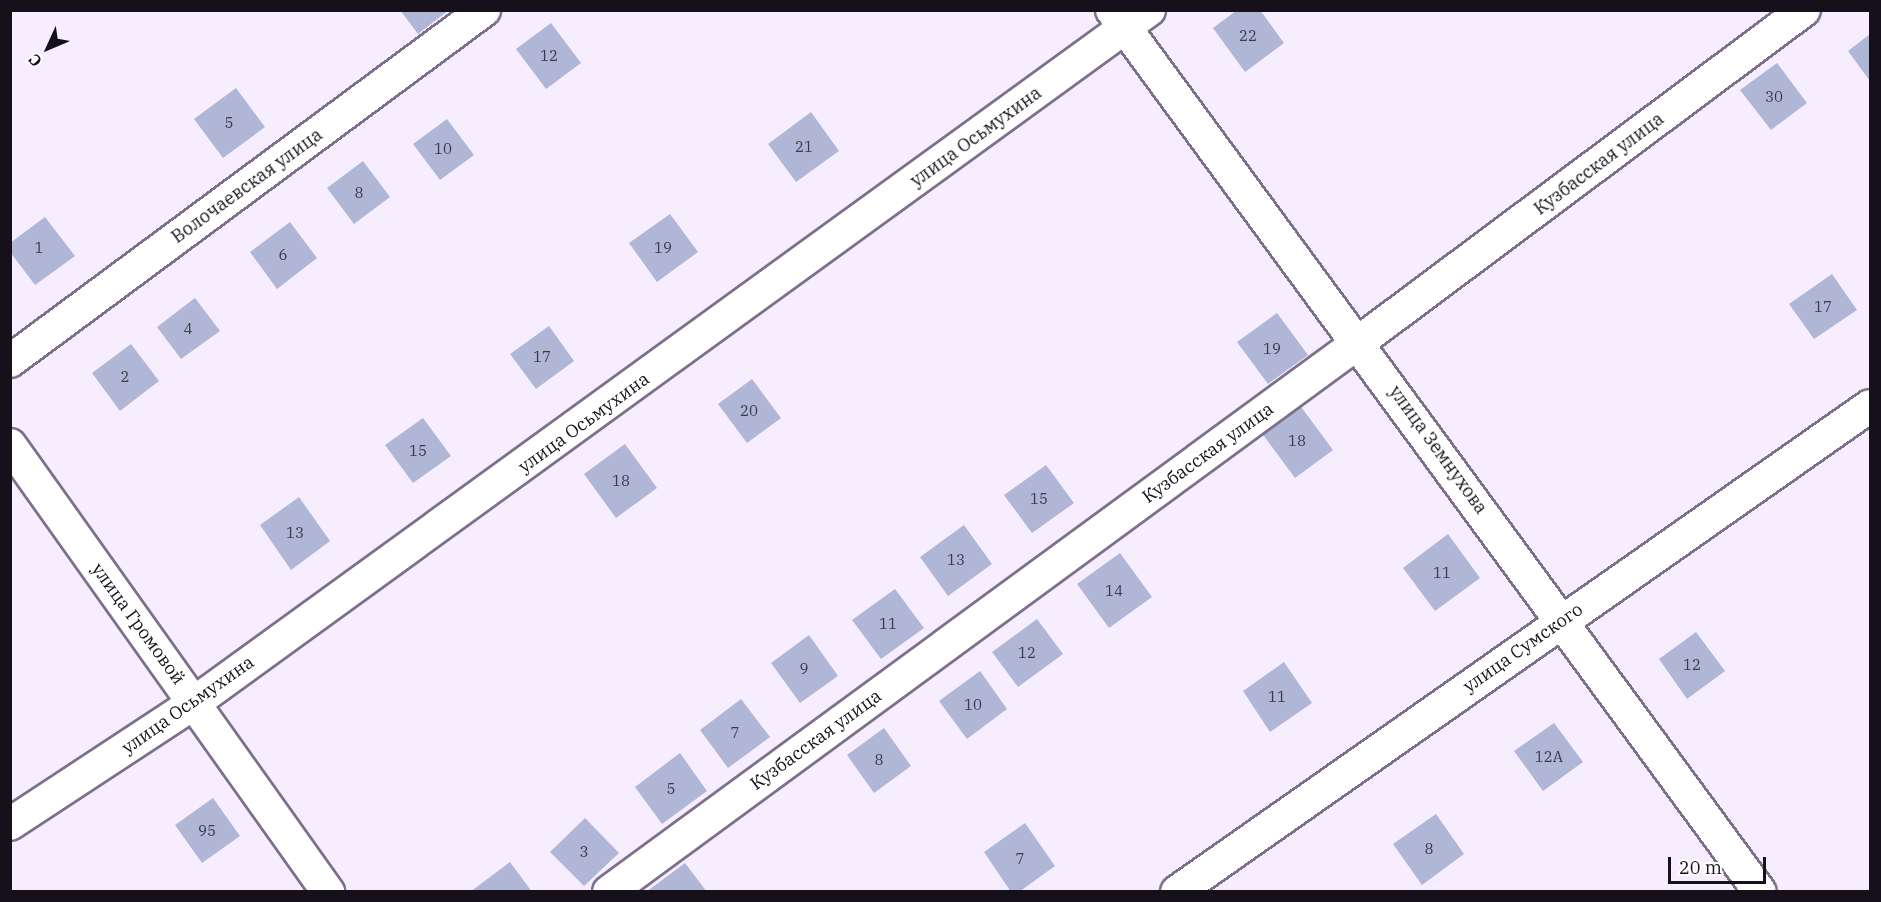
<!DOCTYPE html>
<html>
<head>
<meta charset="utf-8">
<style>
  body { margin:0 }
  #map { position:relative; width:1881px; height:902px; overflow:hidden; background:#f6edff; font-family:"IBM Plex Serif",serif }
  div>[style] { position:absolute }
  .building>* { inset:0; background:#b0b7d6 }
  .roads { filter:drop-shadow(2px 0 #7e6f8a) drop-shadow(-2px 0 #7e6f8a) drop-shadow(0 2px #7e6f8a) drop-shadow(0 -2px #7e6f8a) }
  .minor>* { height:32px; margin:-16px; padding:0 16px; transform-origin:16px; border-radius:16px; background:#fff }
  span { translate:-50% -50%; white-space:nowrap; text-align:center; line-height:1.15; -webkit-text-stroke:5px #fff; paint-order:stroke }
  .number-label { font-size:15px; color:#3c3a49 }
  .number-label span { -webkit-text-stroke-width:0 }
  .street-label { font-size:18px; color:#16101a }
  .frame { position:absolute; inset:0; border:12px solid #16101a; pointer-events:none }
  .north { position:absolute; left:18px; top:18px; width:60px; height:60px; -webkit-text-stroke:4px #fff; paint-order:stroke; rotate:226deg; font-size:16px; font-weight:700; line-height:24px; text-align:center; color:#16101a }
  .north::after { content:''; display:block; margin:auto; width:21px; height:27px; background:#16101a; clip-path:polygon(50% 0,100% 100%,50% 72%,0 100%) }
  .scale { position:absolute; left:1668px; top:857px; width:98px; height:27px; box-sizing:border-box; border:3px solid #16101a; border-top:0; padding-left:8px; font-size:18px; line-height:21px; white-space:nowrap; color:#16101a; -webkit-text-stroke:4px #fff; paint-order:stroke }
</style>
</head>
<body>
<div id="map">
  <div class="building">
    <div style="clip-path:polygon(400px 10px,449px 10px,418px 34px)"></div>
    <div style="clip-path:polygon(1237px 10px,1260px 10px,1284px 43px,1245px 72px,1213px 28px)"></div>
    <div style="clip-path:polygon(551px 23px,581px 63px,546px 89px,516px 49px)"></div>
    <div style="clip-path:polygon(1870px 34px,1870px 81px,1848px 51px)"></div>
    <div style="clip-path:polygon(1777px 63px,1807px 103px,1771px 130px,1740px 90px)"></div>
    <div style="clip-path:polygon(236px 88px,265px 127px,223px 158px,194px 119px)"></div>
    <div style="clip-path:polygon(811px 112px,839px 151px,796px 182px,768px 144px)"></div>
    <div style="clip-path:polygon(447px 119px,474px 155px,440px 180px,413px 144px)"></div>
    <div style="clip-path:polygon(363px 161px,390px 197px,354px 224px,327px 188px)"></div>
    <div style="clip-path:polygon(670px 214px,698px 252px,657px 282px,629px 243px)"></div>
    <div style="clip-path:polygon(45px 217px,75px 256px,35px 285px,10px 252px,10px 243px)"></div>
    <div style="clip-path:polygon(290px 222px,317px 258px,277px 289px,250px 252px)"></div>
    <div style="clip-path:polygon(1832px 274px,1857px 310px,1814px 339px,1789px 304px)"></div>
    <div style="clip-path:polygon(195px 298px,220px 331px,181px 359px,157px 327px)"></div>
    <div style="clip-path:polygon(1277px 313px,1308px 355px,1268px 384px,1237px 342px)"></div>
    <div style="clip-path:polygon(549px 326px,574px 361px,536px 389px,510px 354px)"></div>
    <div style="clip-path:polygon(131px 344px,159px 381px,120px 411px,92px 373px)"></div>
    <div style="clip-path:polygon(752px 379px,781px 418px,747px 443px,718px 404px)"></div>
    <div style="clip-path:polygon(1299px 404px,1333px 450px,1295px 478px,1261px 432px)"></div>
    <div style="clip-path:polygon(423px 418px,451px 456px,413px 483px,385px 445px)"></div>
    <div style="clip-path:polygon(625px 444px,657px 488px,616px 518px,584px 474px)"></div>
    <div style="clip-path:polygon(1046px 465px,1074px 503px,1032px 533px,1004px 495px)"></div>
    <div style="clip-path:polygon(299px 497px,330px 541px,291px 570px,260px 525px)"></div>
    <div style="clip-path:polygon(964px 525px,992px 564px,948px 596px,920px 557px)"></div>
    <div style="clip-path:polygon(1448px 534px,1480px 578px,1435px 611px,1403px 568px)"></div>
    <div style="clip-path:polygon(1120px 553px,1152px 597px,1109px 628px,1077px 584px)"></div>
    <div style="clip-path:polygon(895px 589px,924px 628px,881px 659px,852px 620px)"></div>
    <div style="clip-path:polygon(1037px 619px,1063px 654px,1018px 687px,992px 652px)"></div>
    <div style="clip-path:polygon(1696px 632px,1725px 671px,1687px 699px,1659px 659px)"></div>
    <div style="clip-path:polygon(809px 635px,838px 676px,800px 703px,771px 663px)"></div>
    <div style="clip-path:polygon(1284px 662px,1312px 703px,1270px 732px,1243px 691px)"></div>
    <div style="clip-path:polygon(980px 671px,1007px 709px,967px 739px,939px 701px)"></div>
    <div style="clip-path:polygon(741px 699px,770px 737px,728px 768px,700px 730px)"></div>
    <div style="clip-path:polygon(1554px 723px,1583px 762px,1543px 791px,1514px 751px)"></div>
    <div style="clip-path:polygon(884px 728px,911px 766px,874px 793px,847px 755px)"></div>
    <div style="clip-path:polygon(680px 753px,707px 791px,662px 824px,635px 787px)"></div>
    <div style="clip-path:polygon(213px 798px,240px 836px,202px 863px,175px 825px)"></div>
    <div style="clip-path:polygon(1436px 814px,1464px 854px,1422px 885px,1393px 844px)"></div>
    <div style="clip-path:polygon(585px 818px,619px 853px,584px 886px,550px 852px)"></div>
    <div style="clip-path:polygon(1025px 823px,1055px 866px,1019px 892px,1011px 892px,984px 852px)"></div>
    <div style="clip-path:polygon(510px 862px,532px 892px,470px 892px)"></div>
    <div style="clip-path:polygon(685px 863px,707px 892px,646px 892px)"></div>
  </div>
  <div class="roads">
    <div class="minor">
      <div style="left:1112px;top:10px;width:1094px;rotate:53.7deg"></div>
      <div style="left:10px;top:361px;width:590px;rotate:-36.52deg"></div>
      <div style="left:10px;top:445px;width:549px;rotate:54.57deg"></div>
      <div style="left:10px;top:824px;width:220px;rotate:-33.3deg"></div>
      <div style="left:194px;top:703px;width:1180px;rotate:-35.97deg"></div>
      <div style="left:609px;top:892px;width:930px;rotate:-36.25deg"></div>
      <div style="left:1359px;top:342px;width:555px;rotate:-36.73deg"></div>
      <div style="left:1177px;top:892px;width:846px;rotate:-35.04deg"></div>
    </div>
  </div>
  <div class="number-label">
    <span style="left:1248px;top:36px">22</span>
    <span style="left:549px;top:56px">12</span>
    <span style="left:1774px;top:97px">30</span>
    <span style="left:229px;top:123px">5</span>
    <span style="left:804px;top:147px">21</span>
    <span style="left:443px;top:149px">10</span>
    <span style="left:359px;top:193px">8</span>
    <span style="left:39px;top:248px">1</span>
    <span style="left:663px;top:248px">19</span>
    <span style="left:283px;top:255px">6</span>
    <span style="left:1823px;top:307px">17</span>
    <span style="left:188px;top:329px">4</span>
    <span style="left:1272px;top:349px">19</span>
    <span style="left:542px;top:357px">17</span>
    <span style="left:125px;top:377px">2</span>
    <span style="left:749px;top:411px">20</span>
    <span style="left:1297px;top:441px">18</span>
    <span style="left:418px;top:451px">15</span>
    <span style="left:621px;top:481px">18</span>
    <span style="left:1039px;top:499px">15</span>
    <span style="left:295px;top:533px">13</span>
    <span style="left:956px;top:560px">13</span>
    <span style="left:1442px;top:573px">11</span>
    <span style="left:1114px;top:591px">14</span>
    <span style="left:888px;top:624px">11</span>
    <span style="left:1027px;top:653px">12</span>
    <span style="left:1692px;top:665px">12</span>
    <span style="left:804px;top:669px">9</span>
    <span style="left:1277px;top:697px">11</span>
    <span style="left:973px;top:705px">10</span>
    <span style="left:735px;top:733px">7</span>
    <span style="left:1549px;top:757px">12А</span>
    <span style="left:879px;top:760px">8</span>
    <span style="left:671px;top:789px">5</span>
    <span style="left:207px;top:831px">95</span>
    <span style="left:1429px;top:849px">8</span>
    <span style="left:584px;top:852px">3</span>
    <span style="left:1020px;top:859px">7</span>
  </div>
  <div class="street-label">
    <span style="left:976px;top:137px;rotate:-36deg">улица Осьмухина</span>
    <span style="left:1599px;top:164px;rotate:-37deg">Кузбасская улица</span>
    <span style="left:247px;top:186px;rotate:-36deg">Волочаевская улица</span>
    <span style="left:584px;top:423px;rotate:-36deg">улица Осьмухина</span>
    <span style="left:1438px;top:450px;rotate:54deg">улица Земнухова</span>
    <span style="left:1208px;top:453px;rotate:-36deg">Кузбасская улица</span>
    <span style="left:138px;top:624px;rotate:54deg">улица Громовой</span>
    <span style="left:1523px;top:648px;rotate:-35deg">улица Сумского</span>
    <span style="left:188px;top:705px;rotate:-35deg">улица Осьмухина</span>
    <span style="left:816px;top:740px;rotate:-36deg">Кузбасская улица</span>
  </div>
  <div class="frame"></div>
  <div class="north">С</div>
  <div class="scale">20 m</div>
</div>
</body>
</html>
